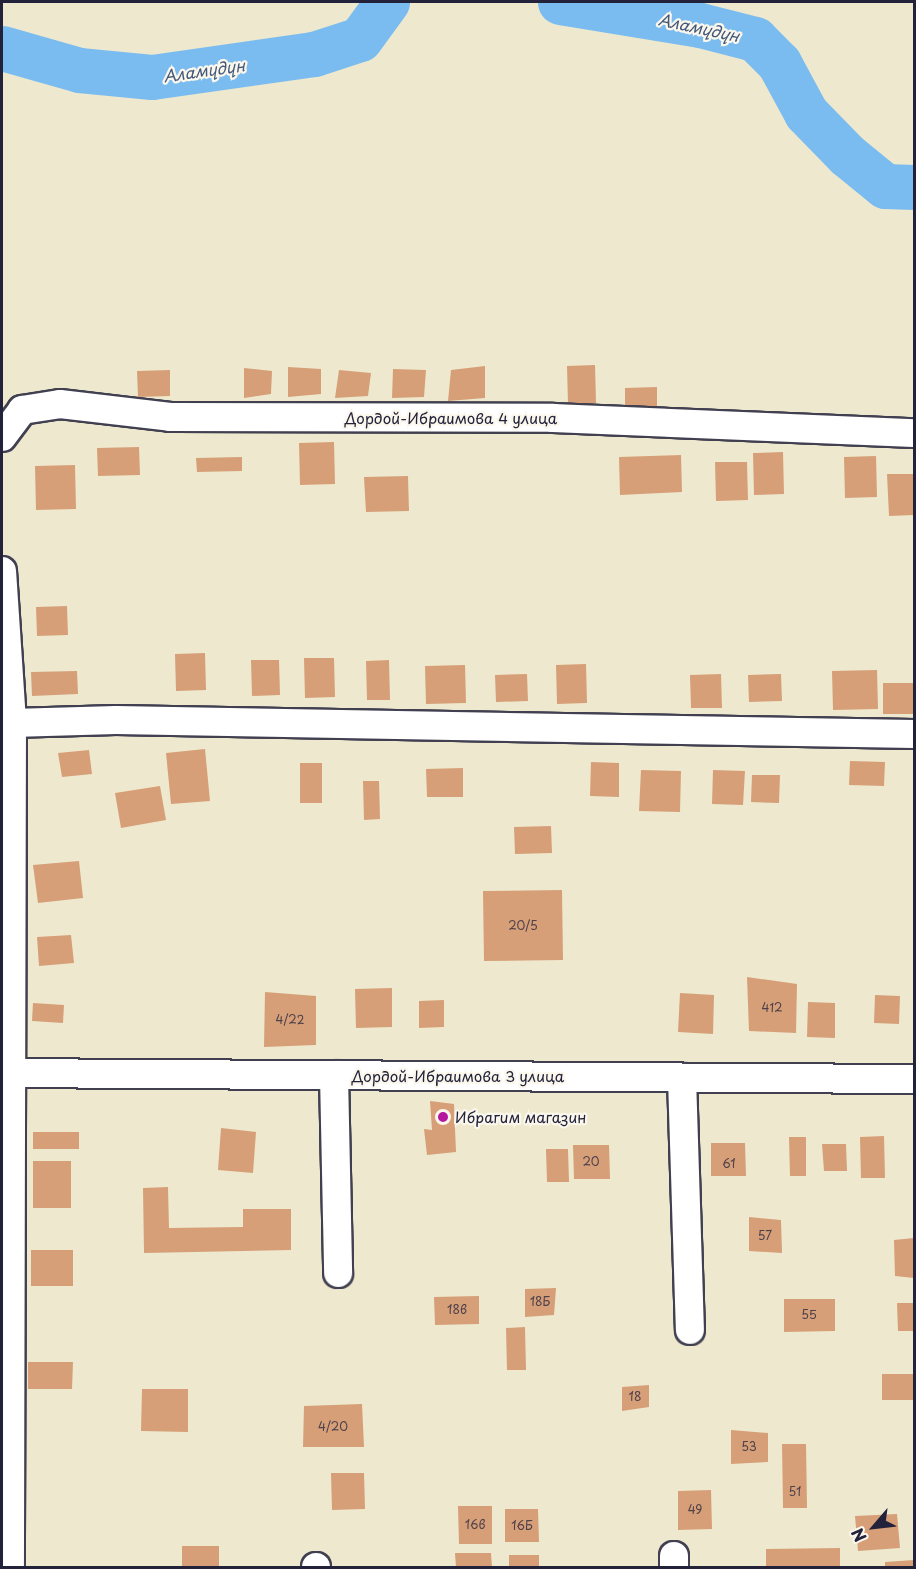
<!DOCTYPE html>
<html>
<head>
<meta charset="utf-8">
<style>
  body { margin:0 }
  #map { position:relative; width:916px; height:1569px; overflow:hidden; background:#eee9ce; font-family:"Playpen Sans",sans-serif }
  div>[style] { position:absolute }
  .river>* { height:45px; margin:-22.5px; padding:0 22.5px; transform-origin:22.5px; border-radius:22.5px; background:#7bbcf0 }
  .building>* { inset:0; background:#d69f78 }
  .roads { filter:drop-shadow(2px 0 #414051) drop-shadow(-2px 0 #414051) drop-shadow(0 2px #414051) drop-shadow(0 -2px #414051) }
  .street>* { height:28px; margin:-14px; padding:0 14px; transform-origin:14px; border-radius:14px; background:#fff }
  .dots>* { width:16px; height:16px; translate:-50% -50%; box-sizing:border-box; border:3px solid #fbf7ec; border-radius:50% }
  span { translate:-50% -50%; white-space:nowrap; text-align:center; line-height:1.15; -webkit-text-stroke:4.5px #fbf7ec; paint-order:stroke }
  .number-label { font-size:12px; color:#4f414a }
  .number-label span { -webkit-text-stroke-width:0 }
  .street-label { font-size:15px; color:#22223b }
  .poi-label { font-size:15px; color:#22223b }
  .left { translate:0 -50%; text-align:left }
  .water-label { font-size:16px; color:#41587a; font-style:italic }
  .frame { position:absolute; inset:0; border:3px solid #22223b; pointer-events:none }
  .north { position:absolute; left:844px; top:1497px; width:60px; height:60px; -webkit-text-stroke:4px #fbf7ec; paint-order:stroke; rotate:242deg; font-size:16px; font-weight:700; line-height:24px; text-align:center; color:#22223b }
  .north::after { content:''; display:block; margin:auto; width:21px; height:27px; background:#22223b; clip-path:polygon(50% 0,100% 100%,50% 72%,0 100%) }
</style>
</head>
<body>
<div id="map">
  <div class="river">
    <div style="left:560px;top:2px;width:142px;rotate:9.3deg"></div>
    <div style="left:700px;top:25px;width:57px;rotate:14.3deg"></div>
    <div style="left:755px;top:39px;width:34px;rotate:45deg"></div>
    <div style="left:779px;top:63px;width:57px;rotate:61.6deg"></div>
    <div style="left:806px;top:113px;width:59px;rotate:45.7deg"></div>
    <div style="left:847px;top:155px;width:49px;rotate:39.2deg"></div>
    <div style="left:885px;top:186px;width:29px;rotate:2deg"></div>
    <div style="left:2px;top:48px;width:80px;rotate:15.9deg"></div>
    <div style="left:79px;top:70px;width:73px;rotate:5.5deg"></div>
    <div style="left:152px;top:77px;width:164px;rotate:-8.1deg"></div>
    <div style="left:314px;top:54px;width:48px;rotate:-18.1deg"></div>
    <div style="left:360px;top:39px;width:46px;rotate:-53.9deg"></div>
  </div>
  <div class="building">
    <div style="clip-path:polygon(595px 365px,596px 403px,568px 404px,567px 366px)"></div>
    <div style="clip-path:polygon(485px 366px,485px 398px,448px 401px,451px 370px)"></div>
    <div style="clip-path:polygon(288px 367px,321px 369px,321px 394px,288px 397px)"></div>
    <div style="clip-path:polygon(244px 368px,272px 371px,271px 394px,244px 398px)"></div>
    <div style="clip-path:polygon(393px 369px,426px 370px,424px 397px,392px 398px)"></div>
    <div style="clip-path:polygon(170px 370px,170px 396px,138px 397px,137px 371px)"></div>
    <div style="clip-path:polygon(339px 370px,371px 373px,368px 396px,335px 398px)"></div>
    <div style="clip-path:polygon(657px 387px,657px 408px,625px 408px,625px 388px)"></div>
    <div style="clip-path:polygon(334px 442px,335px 484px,300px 485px,299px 443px)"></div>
    <div style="clip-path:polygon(139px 447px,140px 475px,98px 476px,97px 448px)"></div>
    <div style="clip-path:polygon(783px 452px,784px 494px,754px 495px,753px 453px)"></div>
    <div style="clip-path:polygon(681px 455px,682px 492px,620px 495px,619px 457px)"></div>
    <div style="clip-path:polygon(876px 456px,877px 497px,845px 498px,844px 457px)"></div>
    <div style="clip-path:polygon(242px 457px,242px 471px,197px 472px,196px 458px)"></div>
    <div style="clip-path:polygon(715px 462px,747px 462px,748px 500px,716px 501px)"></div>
    <div style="clip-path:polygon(75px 465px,76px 509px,36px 510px,35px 466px)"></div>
    <div style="clip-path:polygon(887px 474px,914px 474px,914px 515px,889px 516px)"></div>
    <div style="clip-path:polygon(408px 476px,409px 511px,366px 512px,364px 477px)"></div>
    <div style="clip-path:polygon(67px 606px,68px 635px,37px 636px,36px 607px)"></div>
    <div style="clip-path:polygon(205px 653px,206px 690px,176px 691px,175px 654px)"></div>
    <div style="clip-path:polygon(304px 658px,334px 658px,335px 697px,305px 698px)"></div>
    <div style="clip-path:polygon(251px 660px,279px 660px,280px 695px,252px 696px)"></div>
    <div style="clip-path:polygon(389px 660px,390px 700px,367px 700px,366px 661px)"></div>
    <div style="clip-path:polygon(586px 664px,587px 703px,557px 704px,556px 665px)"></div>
    <div style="clip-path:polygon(465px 665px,466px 703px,426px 704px,425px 666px)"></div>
    <div style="clip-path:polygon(877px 670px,878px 709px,833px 710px,832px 671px)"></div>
    <div style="clip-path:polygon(77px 671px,78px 694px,32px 696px,31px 672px)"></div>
    <div style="clip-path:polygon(527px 674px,528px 701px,496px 702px,495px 675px)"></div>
    <div style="clip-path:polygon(721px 674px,722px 708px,691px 708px,690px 675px)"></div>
    <div style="clip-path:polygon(781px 674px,782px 701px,749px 702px,748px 675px)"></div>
    <div style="clip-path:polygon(883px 683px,914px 683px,914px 714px,883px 714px)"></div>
    <div style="clip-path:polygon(205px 749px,210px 801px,171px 804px,166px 753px)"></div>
    <div style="clip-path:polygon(89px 750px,92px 774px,62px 777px,58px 753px)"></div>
    <div style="clip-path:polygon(850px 761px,885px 762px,884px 786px,849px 785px)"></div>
    <div style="clip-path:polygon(591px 762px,619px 763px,619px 797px,590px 796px)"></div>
    <div style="clip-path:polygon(300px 763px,322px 763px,322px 803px,300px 803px)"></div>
    <div style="clip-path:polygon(463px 768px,463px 797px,427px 797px,426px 769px)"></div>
    <div style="clip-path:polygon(641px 770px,681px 771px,680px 812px,639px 811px)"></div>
    <div style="clip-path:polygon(713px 770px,745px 771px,743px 805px,712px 804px)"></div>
    <div style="clip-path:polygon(752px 775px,780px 775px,779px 803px,751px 802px)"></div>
    <div style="clip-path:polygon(363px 781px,379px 781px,380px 819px,364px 820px)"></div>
    <div style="clip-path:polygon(160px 786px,166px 820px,121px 828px,115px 793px)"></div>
    <div style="clip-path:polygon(551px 826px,552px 853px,515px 854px,514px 827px)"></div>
    <div style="clip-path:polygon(79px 861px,83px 898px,38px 903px,33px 865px)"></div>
    <div style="clip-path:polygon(562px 890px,563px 960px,484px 961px,483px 891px)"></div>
    <div style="clip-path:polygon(71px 935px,74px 963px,39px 966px,37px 937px)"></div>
    <div style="clip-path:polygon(747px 977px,797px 984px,796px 1033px,749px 1031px)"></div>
    <div style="clip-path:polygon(392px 988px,392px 1027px,356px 1028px,355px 989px)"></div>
    <div style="clip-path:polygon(265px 992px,316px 996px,316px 1045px,264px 1047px)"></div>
    <div style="clip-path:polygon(680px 993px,714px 995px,713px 1034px,678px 1032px)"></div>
    <div style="clip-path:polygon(875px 995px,900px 996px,899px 1024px,874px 1023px)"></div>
    <div style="clip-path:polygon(444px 1000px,444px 1027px,419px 1028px,419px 1001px)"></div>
    <div style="clip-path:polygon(808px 1002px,835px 1003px,835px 1038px,807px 1037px)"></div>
    <div style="clip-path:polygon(33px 1003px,64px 1005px,63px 1023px,32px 1021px)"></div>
    <div style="clip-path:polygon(430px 1101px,454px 1104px,456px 1152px,427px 1155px,424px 1129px,432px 1130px)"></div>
    <div style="clip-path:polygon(221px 1128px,256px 1132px,253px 1173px,218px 1170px)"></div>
    <div style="clip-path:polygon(33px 1132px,79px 1132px,79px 1149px,33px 1149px)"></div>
    <div style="clip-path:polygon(884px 1136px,885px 1178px,861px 1178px,860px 1137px)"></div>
    <div style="clip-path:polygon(789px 1137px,806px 1137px,806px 1176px,790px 1176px)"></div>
    <div style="clip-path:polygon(711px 1143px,745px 1143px,746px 1176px,711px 1176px)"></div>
    <div style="clip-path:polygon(822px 1144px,846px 1144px,847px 1171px,824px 1171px)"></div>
    <div style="clip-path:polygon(573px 1145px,609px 1145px,610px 1179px,574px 1179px)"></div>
    <div style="clip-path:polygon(546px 1149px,568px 1149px,569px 1182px,547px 1182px)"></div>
    <div style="clip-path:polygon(33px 1161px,71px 1161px,71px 1208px,33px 1208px)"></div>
    <div style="clip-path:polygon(168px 1187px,169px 1228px,243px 1227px,243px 1209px,291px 1209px,291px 1250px,144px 1253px,143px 1188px)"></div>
    <div style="clip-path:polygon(749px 1217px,781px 1220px,782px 1253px,749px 1251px)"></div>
    <div style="clip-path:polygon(914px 1238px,914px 1278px,895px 1276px,894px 1240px)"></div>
    <div style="clip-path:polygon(31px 1250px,73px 1250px,73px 1286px,31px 1286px)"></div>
    <div style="clip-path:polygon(556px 1288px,554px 1315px,525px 1317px,525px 1289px)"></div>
    <div style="clip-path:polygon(479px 1296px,479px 1324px,435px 1325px,434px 1297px)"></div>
    <div style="clip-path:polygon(784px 1299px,835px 1299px,835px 1331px,784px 1332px)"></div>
    <div style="clip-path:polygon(897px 1303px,914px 1303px,914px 1331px,898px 1331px)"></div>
    <div style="clip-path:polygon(525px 1327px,526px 1370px,507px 1370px,506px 1328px)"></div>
    <div style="clip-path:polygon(28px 1362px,73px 1362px,72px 1389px,28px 1389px)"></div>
    <div style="clip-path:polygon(882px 1374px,914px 1374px,914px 1400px,882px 1400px)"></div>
    <div style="clip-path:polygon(649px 1385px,649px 1407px,622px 1411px,622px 1387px)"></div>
    <div style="clip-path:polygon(142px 1389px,188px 1389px,188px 1432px,141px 1431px)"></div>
    <div style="clip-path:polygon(362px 1404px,364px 1447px,303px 1447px,304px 1406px)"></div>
    <div style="clip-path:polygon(731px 1430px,768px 1433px,768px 1462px,731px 1464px)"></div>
    <div style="clip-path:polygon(782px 1444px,806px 1444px,807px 1508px,783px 1508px)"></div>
    <div style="clip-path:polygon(331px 1473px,364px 1473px,365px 1509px,332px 1510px)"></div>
    <div style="clip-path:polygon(711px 1490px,712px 1529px,678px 1530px,678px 1491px)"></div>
    <div style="clip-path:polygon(458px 1506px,492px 1506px,492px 1544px,459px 1544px)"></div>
    <div style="clip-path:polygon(505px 1509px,538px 1509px,539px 1542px,505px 1542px)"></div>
    <div style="clip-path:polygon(897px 1514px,900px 1548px,858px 1551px,855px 1516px)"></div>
    <div style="clip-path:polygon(182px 1546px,219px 1546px,219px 1568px,182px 1568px)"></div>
    <div style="clip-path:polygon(840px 1548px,840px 1568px,766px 1568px,766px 1549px)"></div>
    <div style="clip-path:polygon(455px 1553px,491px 1553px,492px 1568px,456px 1568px)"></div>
    <div style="clip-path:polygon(509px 1555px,539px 1555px,539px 1568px,509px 1568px)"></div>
    <div style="clip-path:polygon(914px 1560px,914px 1568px,885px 1568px,885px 1562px)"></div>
  </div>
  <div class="roads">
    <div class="street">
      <div style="left:2px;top:437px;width:34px;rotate:-53deg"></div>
      <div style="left:22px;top:410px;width:38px;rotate:-9deg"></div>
      <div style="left:60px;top:404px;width:111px;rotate:6.7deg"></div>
      <div style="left:170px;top:417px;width:383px;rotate:0.1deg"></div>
      <div style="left:553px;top:418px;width:361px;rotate:2.4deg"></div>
      <div style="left:2px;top:571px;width:152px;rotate:86.2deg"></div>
      <div style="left:12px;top:723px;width:845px;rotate:90.14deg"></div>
      <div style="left:12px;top:723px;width:104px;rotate:-1.7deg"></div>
      <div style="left:116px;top:720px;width:798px;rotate:1.01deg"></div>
      <div style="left:2px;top:1073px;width:912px;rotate:0.38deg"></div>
      <div style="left:334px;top:1075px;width:198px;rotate:88.8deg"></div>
      <div style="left:682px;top:1078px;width:252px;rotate:88.2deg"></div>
      <div style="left:316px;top:1567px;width:1px;rotate:90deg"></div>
      <div style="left:674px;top:1568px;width:12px;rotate:-90deg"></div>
    </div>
  </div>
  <div class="dots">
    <div style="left:443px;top:1117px;background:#b5179e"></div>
  </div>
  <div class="number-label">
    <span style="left:523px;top:926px">20/5</span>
    <span style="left:772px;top:1008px">412</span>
    <span style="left:290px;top:1020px">4/22</span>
    <span style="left:591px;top:1162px">20</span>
    <span style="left:729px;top:1164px">61</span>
    <span style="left:765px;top:1236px">57</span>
    <span style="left:540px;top:1302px">18Б</span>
    <span style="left:457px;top:1310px">18в</span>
    <span style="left:809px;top:1315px">55</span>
    <span style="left:635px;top:1397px">18</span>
    <span style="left:333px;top:1427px">4/20</span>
    <span style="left:749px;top:1447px">53</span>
    <span style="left:795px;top:1492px">51</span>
    <span style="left:695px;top:1510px">49</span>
    <span style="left:475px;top:1525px">16в</span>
    <span style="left:522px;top:1526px">16Б</span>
  </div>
  <div class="street-label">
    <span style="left:451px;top:418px">Дордой-Ибраимова 4 улица</span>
    <span style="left:458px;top:1076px">Дордой-Ибраимова 3 улица</span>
  </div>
  <div class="poi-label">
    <span class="left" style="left:455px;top:1117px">Ибрагим магазин</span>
  </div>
  <div class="water-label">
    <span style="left:699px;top:27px;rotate:12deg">Аламүдүн</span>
    <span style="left:204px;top:70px;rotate:-8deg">Аламүдүн</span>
  </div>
  <div class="frame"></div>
  <div class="north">N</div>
</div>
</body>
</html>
